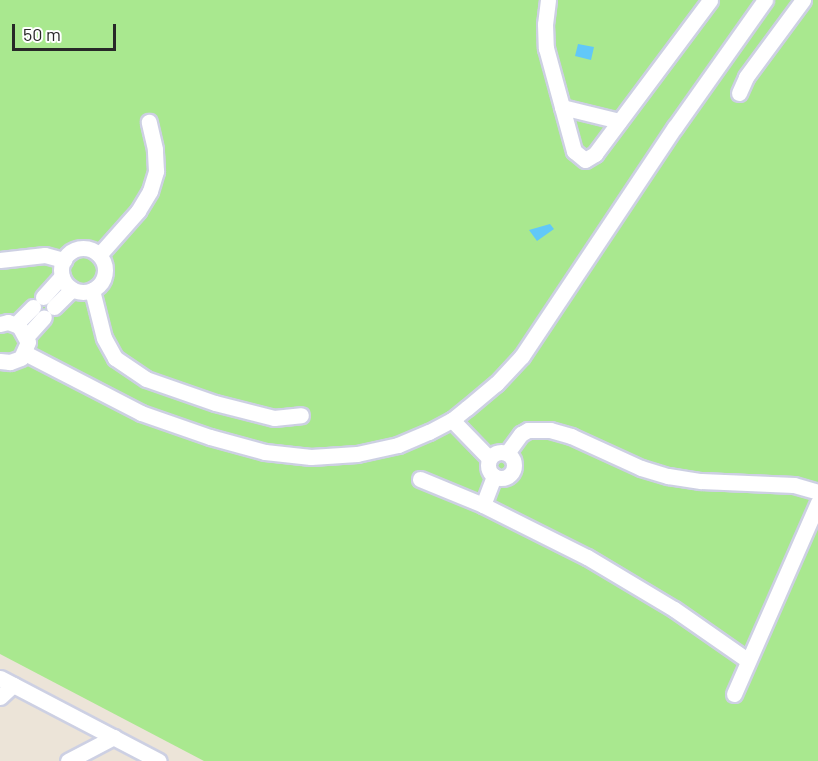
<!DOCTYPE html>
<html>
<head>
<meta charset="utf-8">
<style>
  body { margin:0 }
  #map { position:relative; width:818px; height:761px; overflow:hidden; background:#ece4d8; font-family:Barlow,sans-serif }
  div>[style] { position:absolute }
  .green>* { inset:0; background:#a9e88f }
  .water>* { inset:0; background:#61c8f8 }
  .roads { filter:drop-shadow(2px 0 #cdd0e3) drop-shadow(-2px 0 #cdd0e3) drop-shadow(0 2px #cdd0e3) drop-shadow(0 -2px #cdd0e3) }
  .minor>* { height:15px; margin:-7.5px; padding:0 7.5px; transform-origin:7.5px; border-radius:7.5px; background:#fff }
  .minor>.ring { margin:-7.5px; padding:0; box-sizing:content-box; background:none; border:15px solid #fff; border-radius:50% }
  span { translate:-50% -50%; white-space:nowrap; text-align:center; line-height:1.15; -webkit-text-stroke:4.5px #fff; paint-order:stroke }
  .scale { position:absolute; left:12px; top:24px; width:104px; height:27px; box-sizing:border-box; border:3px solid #282828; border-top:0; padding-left:8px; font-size:18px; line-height:21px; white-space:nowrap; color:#282828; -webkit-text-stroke:4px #fff; paint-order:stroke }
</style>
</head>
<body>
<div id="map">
  <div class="green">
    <div style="clip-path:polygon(0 0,818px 0,818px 761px,204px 761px,0 654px)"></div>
  </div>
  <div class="water">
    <div style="clip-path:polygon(578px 44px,594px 47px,591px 60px,575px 56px)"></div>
    <div style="clip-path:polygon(550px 224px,554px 229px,537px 241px,529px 230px)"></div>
  </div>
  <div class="roads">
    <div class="minor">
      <div style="left:548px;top:0;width:24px;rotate:97deg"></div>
      <div style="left:545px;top:24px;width:24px;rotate:88deg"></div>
      <div style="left:546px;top:48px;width:107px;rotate:74.8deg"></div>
      <div style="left:574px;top:151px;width:14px;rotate:39deg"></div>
      <div style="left:585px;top:160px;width:12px;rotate:-31deg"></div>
      <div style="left:595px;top:154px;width:192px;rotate:-53.2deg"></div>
      <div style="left:739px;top:93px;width:17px;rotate:-66deg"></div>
      <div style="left:746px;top:77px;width:96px;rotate:-53.5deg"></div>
      <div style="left:562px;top:107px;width:59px;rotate:13.8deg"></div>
      <div class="ring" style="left:61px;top:248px;width:29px;height:29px"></div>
      <div style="left:99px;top:255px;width:59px;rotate:-48.4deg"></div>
      <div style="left:138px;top:211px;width:23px;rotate:-59deg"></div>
      <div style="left:150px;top:191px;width:21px;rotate:-73deg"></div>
      <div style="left:156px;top:171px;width:22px;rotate:-93deg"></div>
      <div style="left:155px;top:149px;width:28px;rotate:-103deg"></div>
      <div style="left:0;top:260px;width:45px;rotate:-6.3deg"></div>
      <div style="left:45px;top:255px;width:20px;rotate:15deg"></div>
      <div style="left:92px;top:290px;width:49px;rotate:76deg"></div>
      <div style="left:104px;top:338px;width:23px;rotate:61deg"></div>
      <div style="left:115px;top:358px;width:37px;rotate:34deg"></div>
      <div style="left:146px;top:379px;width:73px;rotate:19.2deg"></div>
      <div style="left:215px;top:403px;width:61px;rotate:14.3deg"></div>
      <div style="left:274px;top:418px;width:27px;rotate:-6deg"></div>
      <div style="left:43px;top:297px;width:28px;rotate:-48deg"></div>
      <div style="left:54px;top:307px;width:25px;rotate:-45deg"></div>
      <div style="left:0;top:324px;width:8px;rotate:-14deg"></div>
      <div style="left:8px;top:322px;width:12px;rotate:20deg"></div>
      <div style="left:19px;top:326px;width:18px;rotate:61deg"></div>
      <div style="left:28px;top:342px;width:17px;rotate:114deg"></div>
      <div style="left:21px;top:358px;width:12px;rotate:160deg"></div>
      <div style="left:10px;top:362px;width:10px;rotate:-174deg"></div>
      <div style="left:16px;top:324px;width:24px;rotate:-45deg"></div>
      <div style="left:27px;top:336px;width:25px;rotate:-48deg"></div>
      <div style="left:25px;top:353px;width:131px;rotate:27.3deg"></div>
      <div style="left:141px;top:413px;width:73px;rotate:19.2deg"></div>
      <div style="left:210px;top:437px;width:57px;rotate:15.3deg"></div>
      <div style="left:265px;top:452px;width:46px;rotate:6.2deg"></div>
      <div style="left:311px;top:457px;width:46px;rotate:-3.7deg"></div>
      <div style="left:357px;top:454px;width:42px;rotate:-12.4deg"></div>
      <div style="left:398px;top:445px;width:34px;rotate:-23deg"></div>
      <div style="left:429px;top:432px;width:26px;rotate:-28deg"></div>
      <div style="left:452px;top:420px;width:19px;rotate:-39deg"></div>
      <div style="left:467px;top:408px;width:38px;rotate:-40deg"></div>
      <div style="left:496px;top:384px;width:38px;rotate:-47deg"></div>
      <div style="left:522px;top:356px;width:275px;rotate:-56.3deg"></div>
      <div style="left:675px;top:127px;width:156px;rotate:-54.7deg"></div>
      <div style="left:452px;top:420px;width:53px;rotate:45.8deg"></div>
      <div class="ring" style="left:488px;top:452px;width:11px;height:11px"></div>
      <div style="left:507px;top:453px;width:24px;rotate:-54deg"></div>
      <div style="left:521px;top:434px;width:8px;rotate:-30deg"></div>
      <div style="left:528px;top:430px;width:22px"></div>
      <div style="left:550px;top:430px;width:22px;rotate:16deg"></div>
      <div style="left:571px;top:436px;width:77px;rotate:24.6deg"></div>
      <div style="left:641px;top:468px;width:28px;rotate:17deg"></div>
      <div style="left:668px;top:476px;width:33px;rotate:9deg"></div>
      <div style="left:701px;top:481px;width:93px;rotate:2.5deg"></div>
      <div style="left:794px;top:485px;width:25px;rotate:16deg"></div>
      <div style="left:420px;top:479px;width:68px;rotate:22.4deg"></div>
      <div style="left:483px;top:505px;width:116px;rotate:26.6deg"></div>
      <div style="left:587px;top:557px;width:101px;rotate:30.9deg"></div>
      <div style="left:674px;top:609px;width:89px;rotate:34.9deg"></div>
      <div style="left:483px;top:505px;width:31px;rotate:-69deg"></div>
      <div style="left:0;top:678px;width:179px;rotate:27.6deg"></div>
      <div style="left:734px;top:694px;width:209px;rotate:-66.3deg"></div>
      <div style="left:0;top:697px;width:18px;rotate:-43deg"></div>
      <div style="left:68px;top:761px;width:52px;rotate:-27.6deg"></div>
    </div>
  </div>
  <div class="scale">50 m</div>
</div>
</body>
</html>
